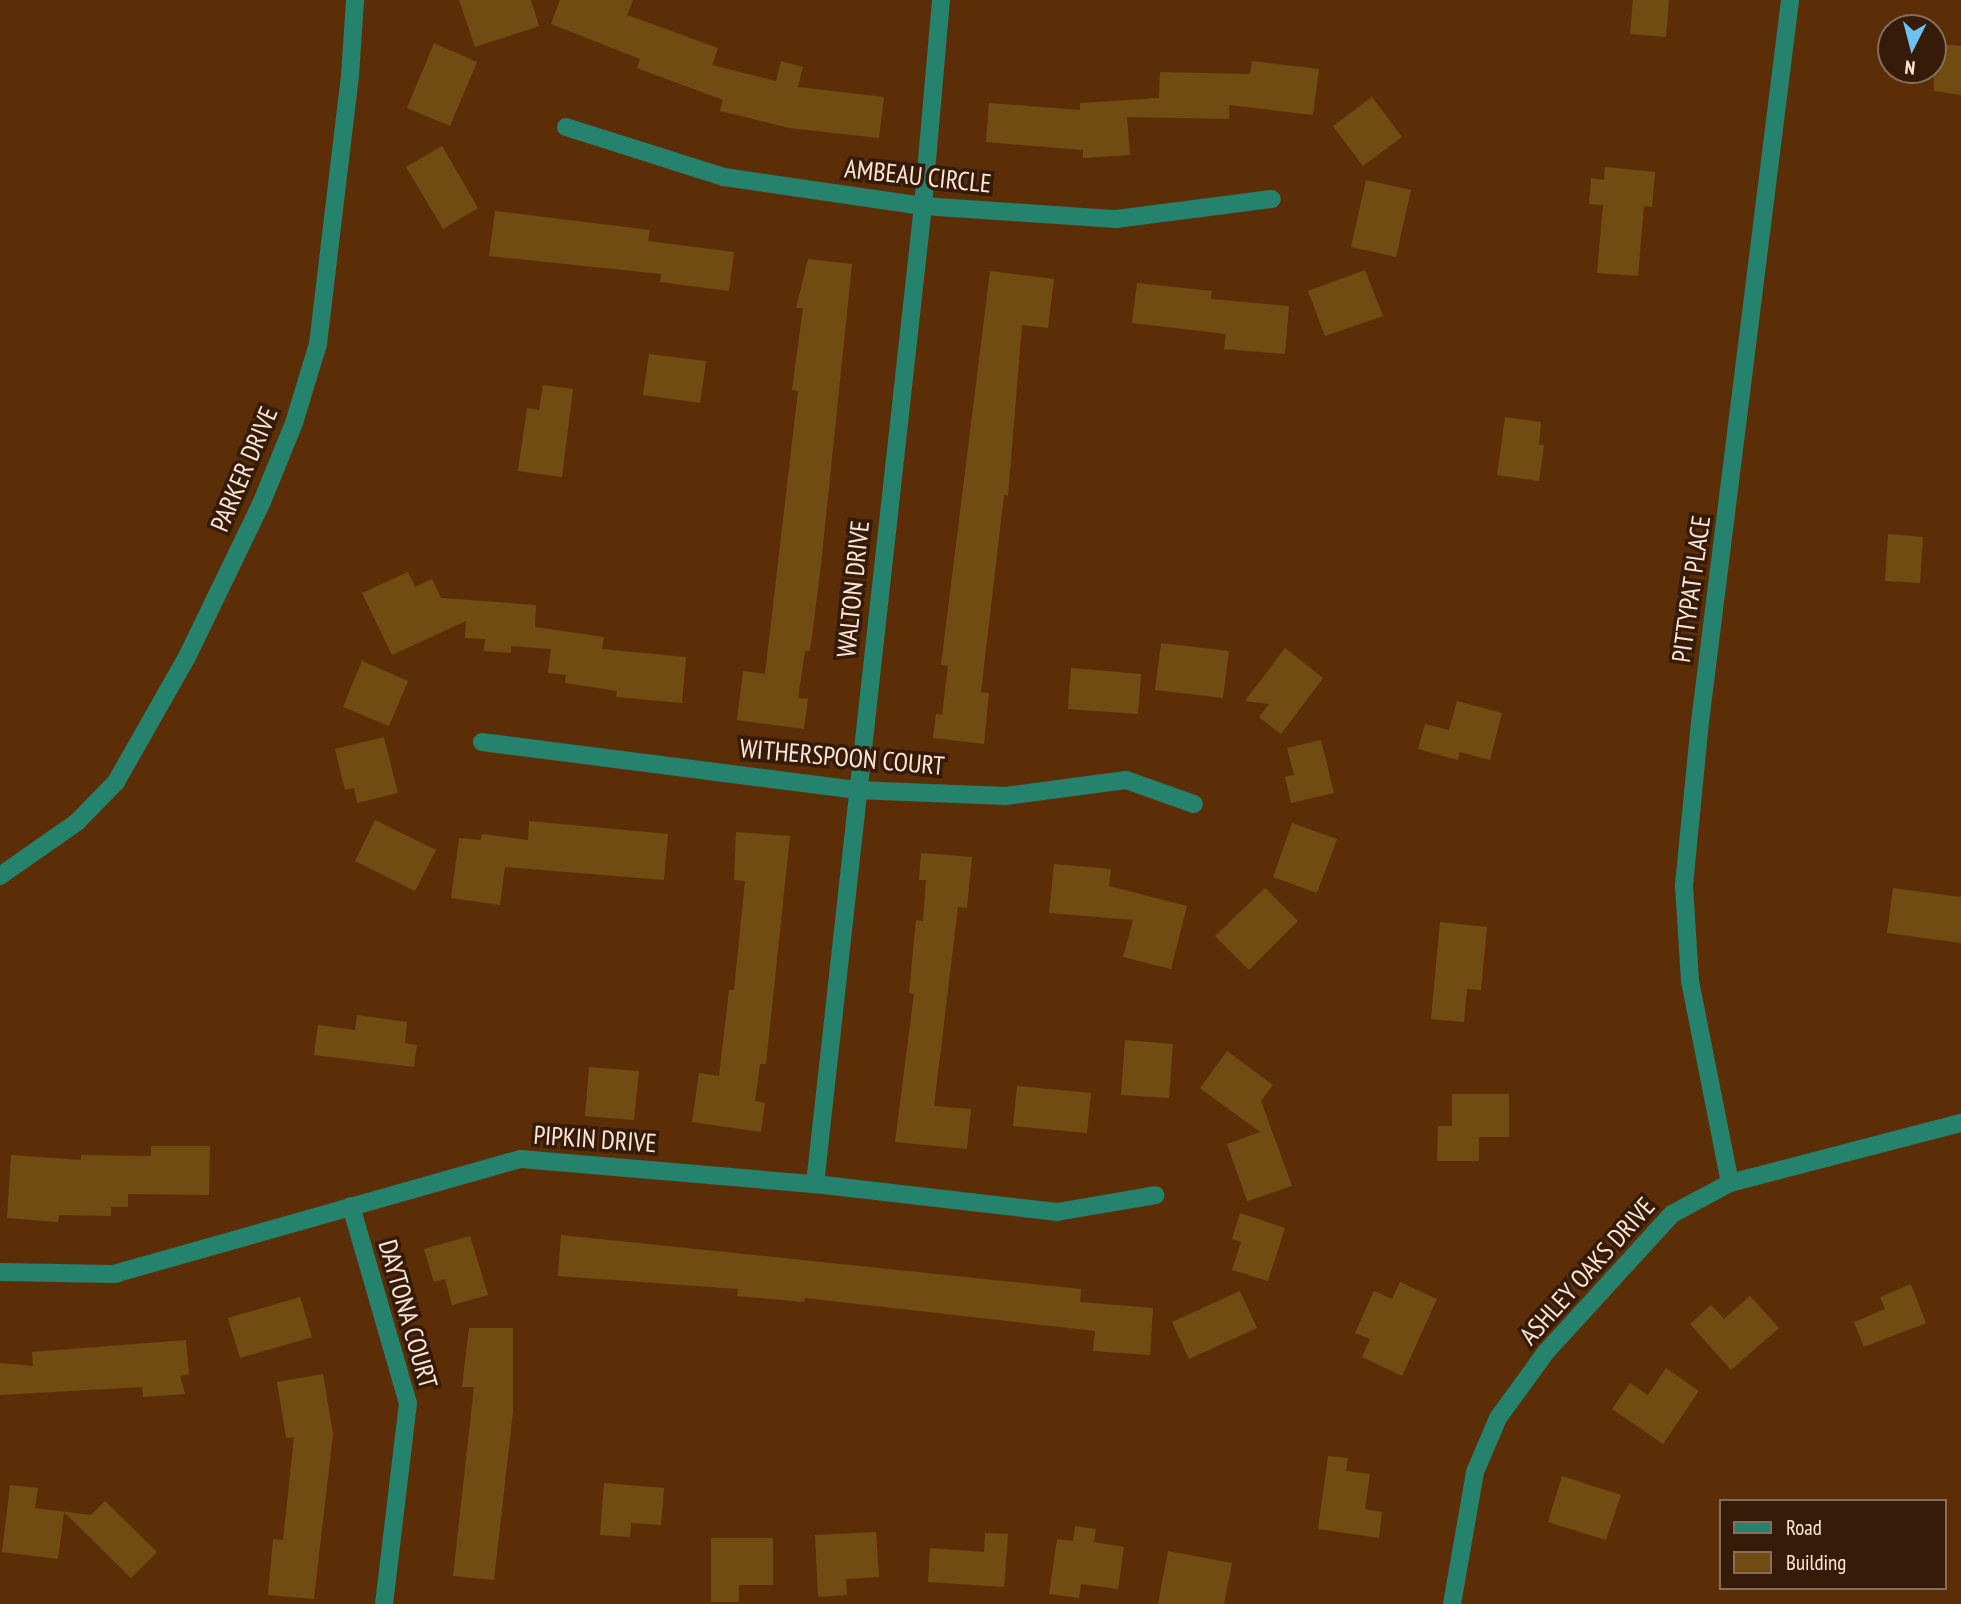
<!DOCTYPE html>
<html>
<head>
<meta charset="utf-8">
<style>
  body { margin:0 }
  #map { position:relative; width:1961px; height:1604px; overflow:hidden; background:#5c2e08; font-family:"PT Sans Narrow",sans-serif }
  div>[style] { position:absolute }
  .building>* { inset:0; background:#714c12 }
  .minor>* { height:18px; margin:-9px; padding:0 9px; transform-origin:9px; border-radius:9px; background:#25826c }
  span { translate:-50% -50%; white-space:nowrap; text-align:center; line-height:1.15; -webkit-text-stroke:7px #361b08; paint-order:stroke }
  .street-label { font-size:26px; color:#fee7da }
  .legend { position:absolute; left:1719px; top:1499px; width:228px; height:91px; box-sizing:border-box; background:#361b08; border:2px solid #866d5c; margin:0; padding:9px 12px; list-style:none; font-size:21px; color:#fee7da }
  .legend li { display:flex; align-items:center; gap:14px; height:35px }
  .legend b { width:35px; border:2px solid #866d5c }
  .north { position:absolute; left:1877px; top:14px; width:70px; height:70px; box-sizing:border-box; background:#361b08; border:2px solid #866d5c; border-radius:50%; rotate:186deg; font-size:19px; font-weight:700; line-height:28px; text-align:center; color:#fee7da }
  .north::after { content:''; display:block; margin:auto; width:24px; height:32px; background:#6bc3f2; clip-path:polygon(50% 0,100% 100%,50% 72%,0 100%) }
</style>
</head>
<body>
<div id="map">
  <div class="building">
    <div style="clip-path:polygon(459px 0,531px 0,539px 26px,475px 47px)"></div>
    <div style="clip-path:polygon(560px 0,633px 0,627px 15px,718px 48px,712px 65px,776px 81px,781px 61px,803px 67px,798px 87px,884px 97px,879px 138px,789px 128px,720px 111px,723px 100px,637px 68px,640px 59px,551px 24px)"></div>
    <div style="clip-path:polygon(1633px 0,1669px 0,1666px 37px,1630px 34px)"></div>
    <div style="clip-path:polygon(434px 43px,477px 62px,450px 126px,407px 108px)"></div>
    <div style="clip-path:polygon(1933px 43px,1961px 46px,1961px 95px,1934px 91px)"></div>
    <div style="clip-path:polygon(1252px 61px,1319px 69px,1313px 115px,1229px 105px,1229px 119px,1127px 117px,1130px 155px,1083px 158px,1083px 150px,986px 142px,989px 103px,1080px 110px,1080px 103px,1159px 98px,1160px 72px,1250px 74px)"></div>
    <div style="clip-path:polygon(1372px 97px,1402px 137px,1363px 166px,1333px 126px)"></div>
    <div style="clip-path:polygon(442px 146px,478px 208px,443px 229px,406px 167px)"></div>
    <div style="clip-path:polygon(1605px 167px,1655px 172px,1652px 207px,1644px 206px,1638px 276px,1597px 273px,1603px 205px,1589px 204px,1591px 178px,1604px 180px)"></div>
    <div style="clip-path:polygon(1366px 180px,1411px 190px,1396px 257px,1351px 247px)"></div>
    <div style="clip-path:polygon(495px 211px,650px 230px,648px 241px,734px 252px,729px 291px,660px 282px,661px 274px,489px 256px)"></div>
    <div style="clip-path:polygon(808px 259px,852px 264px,821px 565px,810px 651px,805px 651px,798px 698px,808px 699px,804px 729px,737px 720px,743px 671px,765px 674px,798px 391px,792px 390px,803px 308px,796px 308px)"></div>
    <div style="clip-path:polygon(1365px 270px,1383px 316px,1325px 336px,1308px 291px)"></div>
    <div style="clip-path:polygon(990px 271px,1054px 279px,1048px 328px,1022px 325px,1008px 496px,1004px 495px,981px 692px,989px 693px,984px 744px,933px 738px,936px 714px,942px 715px,948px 666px,941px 665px)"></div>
    <div style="clip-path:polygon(1137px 283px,1212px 291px,1211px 299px,1289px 306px,1285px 354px,1224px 349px,1226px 334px,1132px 323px)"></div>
    <div style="clip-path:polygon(649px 354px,706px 361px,700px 403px,643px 395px)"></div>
    <div style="clip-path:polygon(543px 385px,573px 389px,562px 477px,518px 471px,527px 408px,539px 410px)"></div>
    <div style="clip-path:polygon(1505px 417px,1541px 422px,1539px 445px,1544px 445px,1539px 481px,1497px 475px)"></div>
    <div style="clip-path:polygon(1888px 534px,1923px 537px,1920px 583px,1885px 581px)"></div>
    <div style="clip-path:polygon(408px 572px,415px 587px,432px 579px,441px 598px,536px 605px,535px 627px,604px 637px,602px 649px,686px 657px,682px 703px,616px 697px,617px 691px,565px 683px,566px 675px,548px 673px,551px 649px,511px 646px,511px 653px,484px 651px,485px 639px,465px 638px,466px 621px,392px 655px,362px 593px)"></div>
    <div style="clip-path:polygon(1161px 643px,1229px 651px,1223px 698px,1155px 690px)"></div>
    <div style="clip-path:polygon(1285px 648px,1323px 678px,1281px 734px,1259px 717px,1269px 704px,1245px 701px)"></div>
    <div style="clip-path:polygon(362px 661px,408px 681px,389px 726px,343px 707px)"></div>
    <div style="clip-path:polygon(1071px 668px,1141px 674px,1138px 714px,1068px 709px)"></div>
    <div style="clip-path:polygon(1457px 701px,1502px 713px,1490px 760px,1460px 752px,1458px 760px,1418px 749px,1425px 724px,1449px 730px)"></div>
    <div style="clip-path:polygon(384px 737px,398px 793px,357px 803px,354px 788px,345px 790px,335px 749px)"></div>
    <div style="clip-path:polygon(1321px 740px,1334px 793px,1291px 803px,1285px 777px,1294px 775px,1287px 748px)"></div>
    <div style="clip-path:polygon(375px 820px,436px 850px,415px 891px,355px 861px)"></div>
    <div style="clip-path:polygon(529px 821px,668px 834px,664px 880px,505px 867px,500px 905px,451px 898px,459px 838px,481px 840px,482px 834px,528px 840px)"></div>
    <div style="clip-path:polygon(1292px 823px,1337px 839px,1317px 893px,1273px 877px)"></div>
    <div style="clip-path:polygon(736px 832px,790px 836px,766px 1064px,760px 1064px,755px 1101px,765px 1103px,761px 1132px,692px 1122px,699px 1073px,719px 1076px,729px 990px,734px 990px,745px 881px,734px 880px)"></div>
    <div style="clip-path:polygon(921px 853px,972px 857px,967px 908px,958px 907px,934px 1106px,971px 1109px,967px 1149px,895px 1142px,914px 994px,909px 993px,916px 920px,923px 921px,926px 880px,919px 880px)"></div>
    <div style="clip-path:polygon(1054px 864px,1111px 869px,1109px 886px,1187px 906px,1171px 969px,1123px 957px,1133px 920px,1049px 913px)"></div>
    <div style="clip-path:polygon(1265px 888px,1298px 921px,1249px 970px,1215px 936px)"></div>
    <div style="clip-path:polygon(1893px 888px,1961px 897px,1961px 943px,1887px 933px)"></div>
    <div style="clip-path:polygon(1440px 922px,1487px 927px,1481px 990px,1467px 989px,1464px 1022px,1431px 1019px)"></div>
    <div style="clip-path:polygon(357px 1015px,407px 1022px,405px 1043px,417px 1045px,414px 1067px,314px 1055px,318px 1025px,355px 1030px)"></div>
    <div style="clip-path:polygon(1125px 1040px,1173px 1044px,1169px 1098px,1121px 1095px)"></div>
    <div style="clip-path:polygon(1227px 1051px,1273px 1085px,1261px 1101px,1292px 1186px,1247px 1201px,1227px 1144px,1260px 1132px,1200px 1088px)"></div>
    <div style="clip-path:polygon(589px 1067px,639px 1071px,634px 1120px,585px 1116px)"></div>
    <div style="clip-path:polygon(1017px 1086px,1091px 1093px,1087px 1133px,1013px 1126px)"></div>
    <div style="clip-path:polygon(1452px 1094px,1509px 1094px,1509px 1137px,1479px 1137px,1479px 1161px,1437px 1161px,1438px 1126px,1452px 1126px)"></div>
    <div style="clip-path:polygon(151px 1146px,210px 1146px,209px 1195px,128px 1194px,128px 1207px,111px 1207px,111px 1216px,59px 1215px,58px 1222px,7px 1218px,11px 1155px,81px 1160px,81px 1155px,151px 1156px)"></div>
    <div style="clip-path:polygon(1240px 1213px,1285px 1228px,1268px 1281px,1232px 1270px,1241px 1242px,1232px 1239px)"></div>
    <div style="clip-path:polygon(561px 1235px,1081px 1289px,1080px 1302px,1153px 1308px,1150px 1355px,1093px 1351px,1095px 1331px,805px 1298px,804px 1302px,737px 1296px,738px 1289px,558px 1276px)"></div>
    <div style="clip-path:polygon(470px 1236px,488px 1295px,452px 1305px,445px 1279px,434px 1282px,424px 1249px)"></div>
    <div style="clip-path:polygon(1400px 1282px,1437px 1299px,1402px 1376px,1362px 1357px,1370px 1339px,1355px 1333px,1374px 1291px,1392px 1299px)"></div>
    <div style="clip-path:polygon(1911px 1284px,1926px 1323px,1864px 1347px,1854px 1322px,1885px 1309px,1880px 1297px)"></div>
    <div style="clip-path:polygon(1240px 1291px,1257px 1328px,1189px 1359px,1172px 1322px)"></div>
    <div style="clip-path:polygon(1750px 1296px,1779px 1328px,1731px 1370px,1690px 1324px,1711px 1305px,1724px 1319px)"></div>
    <div style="clip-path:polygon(300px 1297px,312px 1337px,240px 1358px,228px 1318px)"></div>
    <div style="clip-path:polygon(469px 1328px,513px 1328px,513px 1412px,494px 1580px,453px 1576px,474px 1387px,462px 1387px)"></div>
    <div style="clip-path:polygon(186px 1340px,189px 1374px,180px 1376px,185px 1394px,143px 1397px,142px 1387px,0 1395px,0 1363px,33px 1366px,32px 1352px)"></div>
    <div style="clip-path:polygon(1666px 1368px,1699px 1391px,1663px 1444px,1612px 1409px,1630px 1383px,1648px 1395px)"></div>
    <div style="clip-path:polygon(323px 1374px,333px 1434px,314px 1599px,268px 1595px,273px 1539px,283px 1540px,294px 1437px,286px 1438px,277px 1382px)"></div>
    <div style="clip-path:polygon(1328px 1456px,1348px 1458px,1346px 1471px,1370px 1474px,1365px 1509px,1382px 1512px,1379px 1538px,1318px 1529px)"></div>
    <div style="clip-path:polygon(1562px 1476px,1621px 1495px,1606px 1540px,1548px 1522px)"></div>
    <div style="clip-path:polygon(604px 1483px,664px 1488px,661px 1525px,631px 1523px,630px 1537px,600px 1535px)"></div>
    <div style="clip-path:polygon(10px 1485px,38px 1488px,35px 1508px,91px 1515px,105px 1501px,157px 1552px,131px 1578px,64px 1512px,58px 1559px,2px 1552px)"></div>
    <div style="clip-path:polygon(1075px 1526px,1096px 1529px,1094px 1542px,1124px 1547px,1118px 1589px,1081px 1584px,1079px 1598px,1049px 1594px,1057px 1539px,1073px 1541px)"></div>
    <div style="clip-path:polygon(876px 1532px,879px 1577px,846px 1579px,847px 1595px,818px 1597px,815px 1535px)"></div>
    <div style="clip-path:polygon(985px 1533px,1008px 1534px,1004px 1587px,928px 1582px,930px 1548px,984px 1552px)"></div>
    <div style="clip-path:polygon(711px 1538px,773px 1538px,773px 1585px,739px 1585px,739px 1602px,711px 1602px)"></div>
    <div style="clip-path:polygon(1168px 1551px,1232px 1563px,1224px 1604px,1158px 1604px)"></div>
  </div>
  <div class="minor">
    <div style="left:566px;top:127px;width:166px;rotate:17.6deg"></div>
    <div style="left:724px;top:177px;width:201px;rotate:8.3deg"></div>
    <div style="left:923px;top:206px;width:193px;rotate:3.9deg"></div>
    <div style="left:1116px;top:219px;width:157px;rotate:-7.3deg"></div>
    <div style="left:482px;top:742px;width:377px;rotate:7.3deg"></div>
    <div style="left:856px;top:790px;width:150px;rotate:2.3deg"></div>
    <div style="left:1006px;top:796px;width:121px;rotate:-7.6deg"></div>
    <div style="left:1126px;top:780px;width:72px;rotate:19.4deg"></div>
    <div style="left:0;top:876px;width:94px;rotate:-35deg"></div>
    <div style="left:77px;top:822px;width:56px;rotate:-45.7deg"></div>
    <div style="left:116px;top:782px;width:144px;rotate:-60.4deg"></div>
    <div style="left:187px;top:657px;width:170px;rotate:-64.2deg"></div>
    <div style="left:261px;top:504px;width:87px;rotate:-67.8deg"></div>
    <div style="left:294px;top:423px;width:83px;rotate:-73.1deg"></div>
    <div style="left:318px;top:344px;width:270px;rotate:-83.2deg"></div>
    <div style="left:350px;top:76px;width:76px;rotate:-86.2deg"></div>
    <div style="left:1730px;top:1183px;width:206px;rotate:-101.2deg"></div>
    <div style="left:1690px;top:981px;width:96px;rotate:-93.6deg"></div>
    <div style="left:1684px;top:885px;width:164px;rotate:-84.4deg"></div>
    <div style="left:1700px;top:722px;width:728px;rotate:-82.89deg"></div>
    <div style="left:815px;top:1184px;width:984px;rotate:-83.7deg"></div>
    <div style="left:923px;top:206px;width:207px;rotate:-85deg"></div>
    <div style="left:351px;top:1206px;width:205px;rotate:73.9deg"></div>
    <div style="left:408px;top:1403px;width:202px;rotate:96.8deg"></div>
    <div style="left:0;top:1272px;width:114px;rotate:1deg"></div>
    <div style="left:114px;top:1274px;width:423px;rotate:-15.8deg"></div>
    <div style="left:521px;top:1159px;width:295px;rotate:4.9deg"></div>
    <div style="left:815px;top:1184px;width:244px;rotate:6.6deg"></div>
    <div style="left:1057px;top:1212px;width:100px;rotate:-9.7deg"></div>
    <div style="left:1452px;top:1604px;width:134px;rotate:-80.1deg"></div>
    <div style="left:1475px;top:1472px;width:59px;rotate:-66.9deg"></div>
    <div style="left:1498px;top:1418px;width:82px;rotate:-54deg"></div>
    <div style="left:1546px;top:1352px;width:187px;rotate:-47.6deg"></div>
    <div style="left:1672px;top:1214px;width:66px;rotate:-28.1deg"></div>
    <div style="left:1730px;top:1183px;width:239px;rotate:-14.6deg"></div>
  </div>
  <div class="street-label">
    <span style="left:918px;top:176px;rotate:6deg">AMBEAU CIRCLE</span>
    <span style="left:244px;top:469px;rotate:-67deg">PARKER DRIVE</span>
    <span style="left:853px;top:589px;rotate:-84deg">WALTON DRIVE</span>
    <span style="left:1691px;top:589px;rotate:-82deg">PITTYPAT PLACE</span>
    <span style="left:842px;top:757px;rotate:5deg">WITHERSPOON COURT</span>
    <span style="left:595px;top:1139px;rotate:4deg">PIPKIN DRIVE</span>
    <span style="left:1587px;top:1271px;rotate:-48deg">ASHLEY OAKS DRIVE</span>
    <span style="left:408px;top:1314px;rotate:74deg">DAYTONA COURT</span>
  </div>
  <ul class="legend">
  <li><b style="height:9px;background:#25826c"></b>Road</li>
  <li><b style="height:19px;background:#714c12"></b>Building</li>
  </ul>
  <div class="north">N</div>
</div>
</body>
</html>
